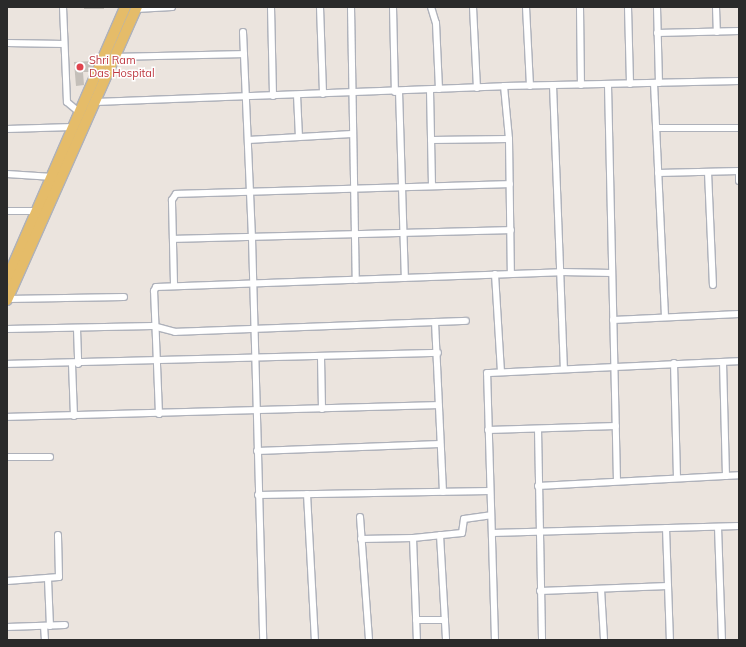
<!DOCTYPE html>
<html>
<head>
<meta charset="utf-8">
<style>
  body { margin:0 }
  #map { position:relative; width:746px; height:647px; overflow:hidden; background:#ebe4de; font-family:Mulish,sans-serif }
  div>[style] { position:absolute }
  .building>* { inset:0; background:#c4bfb9 }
  .roads { filter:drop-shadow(1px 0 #aeb1ba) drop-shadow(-1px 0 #aeb1ba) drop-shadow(0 1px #aeb1ba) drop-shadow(0 -1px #aeb1ba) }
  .minor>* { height:6px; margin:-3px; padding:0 3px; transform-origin:3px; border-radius:3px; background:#fff }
  .primary>* { height:10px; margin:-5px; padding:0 5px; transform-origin:5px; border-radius:5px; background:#e5bc69 }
  .dots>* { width:11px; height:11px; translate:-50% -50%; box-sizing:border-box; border:2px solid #fff; border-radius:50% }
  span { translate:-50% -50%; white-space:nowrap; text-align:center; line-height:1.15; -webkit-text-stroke:3px #fff; paint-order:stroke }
  .health-label { font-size:11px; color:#be3a42 }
  .left { translate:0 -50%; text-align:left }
  .frame { position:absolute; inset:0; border:8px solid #2a2a2a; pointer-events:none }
</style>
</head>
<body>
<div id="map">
  <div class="building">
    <div style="clip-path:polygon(84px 7px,104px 7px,104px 9px,84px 9px)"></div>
    <div style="clip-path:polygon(92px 61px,93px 72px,83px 72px,84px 85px,76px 86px,74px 62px)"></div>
  </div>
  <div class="roads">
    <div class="minor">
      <div style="left:63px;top:7px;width:95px;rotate:87.6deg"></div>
      <div style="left:67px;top:102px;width:16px;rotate:40deg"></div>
      <div style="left:271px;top:7px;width:89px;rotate:88.7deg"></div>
      <div style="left:320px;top:7px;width:87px;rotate:88deg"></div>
      <div style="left:351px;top:7px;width:273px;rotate:89deg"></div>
      <div style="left:393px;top:7px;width:85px;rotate:88.7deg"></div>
      <div style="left:431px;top:7px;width:17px;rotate:73deg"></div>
      <div style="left:436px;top:23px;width:66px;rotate:87.4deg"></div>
      <div style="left:473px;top:7px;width:81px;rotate:87.2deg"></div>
      <div style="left:526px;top:7px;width:79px;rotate:87.1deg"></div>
      <div style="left:580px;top:7px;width:78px;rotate:89.3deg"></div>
      <div style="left:628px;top:7px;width:77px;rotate:88.5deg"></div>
      <div style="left:657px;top:7px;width:76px;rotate:88.5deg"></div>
      <div style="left:716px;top:7px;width:25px;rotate:88deg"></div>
      <div style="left:136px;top:9px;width:36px;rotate:-3deg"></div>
      <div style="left:243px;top:32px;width:206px;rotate:87.5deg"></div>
      <div style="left:252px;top:238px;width:402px;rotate:88.4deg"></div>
      <div style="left:657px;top:33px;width:82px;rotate:-1.4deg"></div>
      <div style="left:7px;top:43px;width:57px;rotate:1deg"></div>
      <div style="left:115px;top:57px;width:129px;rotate:-1.3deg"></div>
      <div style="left:654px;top:83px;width:234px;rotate:87.3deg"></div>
      <div style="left:553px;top:85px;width:283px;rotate:87.8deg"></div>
      <div style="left:608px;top:85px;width:396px;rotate:88.7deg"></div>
      <div style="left:504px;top:86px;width:53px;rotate:84.6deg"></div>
      <div style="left:509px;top:139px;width:135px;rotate:89.2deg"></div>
      <div style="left:430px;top:90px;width:96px;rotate:88.8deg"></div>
      <div style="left:399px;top:91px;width:187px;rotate:88.2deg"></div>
      <div style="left:297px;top:95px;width:42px;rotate:87.3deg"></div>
      <div style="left:95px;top:102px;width:409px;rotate:-2.2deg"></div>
      <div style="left:504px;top:86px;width:235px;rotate:-1.2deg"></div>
      <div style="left:656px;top:128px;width:83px"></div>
      <div style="left:7px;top:129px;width:66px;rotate:-1.7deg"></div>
      <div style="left:248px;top:140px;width:104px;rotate:-3.3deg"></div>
      <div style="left:431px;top:140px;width:78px;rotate:-0.7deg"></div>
      <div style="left:739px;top:171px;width:10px;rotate:90deg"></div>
      <div style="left:708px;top:172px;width:113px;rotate:87.5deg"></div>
      <div style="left:658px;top:173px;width:81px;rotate:-1.4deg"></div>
      <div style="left:7px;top:174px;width:46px;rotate:3.7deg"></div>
      <div style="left:7px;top:211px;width:30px"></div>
      <div style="left:173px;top:239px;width:338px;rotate:-1.5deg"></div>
      <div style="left:495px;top:274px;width:97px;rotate:86.5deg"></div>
      <div style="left:174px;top:284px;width:84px;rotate:-91.4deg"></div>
      <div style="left:172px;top:200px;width:7px;rotate:-56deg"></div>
      <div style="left:176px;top:194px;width:334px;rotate:-1.7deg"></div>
      <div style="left:7px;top:299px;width:117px;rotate:-1deg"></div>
      <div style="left:613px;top:320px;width:126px;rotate:-2.7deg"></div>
      <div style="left:435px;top:322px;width:170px;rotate:87.3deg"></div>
      <div style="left:7px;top:329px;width:146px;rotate:-1.2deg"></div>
      <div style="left:153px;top:326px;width:23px;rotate:15deg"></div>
      <div style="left:175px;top:332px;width:291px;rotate:-2.2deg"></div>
      <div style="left:77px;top:329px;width:35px;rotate:88deg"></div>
      <div style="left:321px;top:357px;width:52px;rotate:88.9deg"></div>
      <div style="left:723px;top:362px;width:114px;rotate:88.5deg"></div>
      <div style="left:674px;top:363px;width:115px;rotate:88.5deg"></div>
      <div style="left:7px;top:364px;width:431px;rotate:-1.5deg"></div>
      <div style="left:72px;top:364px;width:52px;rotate:87.8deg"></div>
      <div style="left:159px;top:414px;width:123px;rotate:-92.3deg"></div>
      <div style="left:154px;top:291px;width:4px;rotate:-63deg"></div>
      <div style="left:156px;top:287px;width:405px;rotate:-2.1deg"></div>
      <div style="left:561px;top:272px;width:51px;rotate:1.1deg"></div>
      <div style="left:7px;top:417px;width:431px;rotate:-1.6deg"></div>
      <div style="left:538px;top:429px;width:211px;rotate:88.9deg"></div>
      <div style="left:488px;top:430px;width:128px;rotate:-1.8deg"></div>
      <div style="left:257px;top:451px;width:183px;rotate:-2.2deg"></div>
      <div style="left:7px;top:457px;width:43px"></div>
      <div style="left:538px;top:486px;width:201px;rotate:-3.1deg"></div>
      <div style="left:307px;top:494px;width:146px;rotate:86.9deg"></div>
      <div style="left:258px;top:495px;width:232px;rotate:-1deg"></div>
      <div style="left:360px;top:517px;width:123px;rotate:85.8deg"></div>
      <div style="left:718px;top:527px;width:113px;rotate:88deg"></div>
      <div style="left:666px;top:528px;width:112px;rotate:88deg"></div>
      <div style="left:492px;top:533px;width:247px;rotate:-1.6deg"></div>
      <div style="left:440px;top:535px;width:105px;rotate:86.7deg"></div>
      <div style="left:413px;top:538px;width:102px;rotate:87.8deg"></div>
      <div style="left:361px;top:539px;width:52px;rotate:-1.1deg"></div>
      <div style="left:413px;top:538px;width:49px;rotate:-5.8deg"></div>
      <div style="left:462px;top:533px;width:14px;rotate:-82deg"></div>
      <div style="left:464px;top:519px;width:27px;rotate:-8deg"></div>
      <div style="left:48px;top:579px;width:47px;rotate:87.6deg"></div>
      <div style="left:7px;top:581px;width:52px;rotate:-4.4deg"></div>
      <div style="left:59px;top:577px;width:42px;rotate:-91.4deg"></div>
      <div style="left:601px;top:589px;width:51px;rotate:86.6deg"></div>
      <div style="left:540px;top:591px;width:128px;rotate:-2.2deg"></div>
      <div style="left:416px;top:620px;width:29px"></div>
      <div style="left:44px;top:626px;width:14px;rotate:86deg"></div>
      <div style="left:7px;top:627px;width:58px;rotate:-2deg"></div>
      <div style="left:495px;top:640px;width:267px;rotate:-91.7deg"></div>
      <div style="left:487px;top:373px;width:252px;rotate:-2.7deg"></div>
    </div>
    <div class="primary">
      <div style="left:7px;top:279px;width:296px;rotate:-66.5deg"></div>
      <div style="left:7px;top:300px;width:321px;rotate:-66.1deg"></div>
    </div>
  </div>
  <div class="dots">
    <div style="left:80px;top:67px;background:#e0444e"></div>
  </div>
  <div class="health-label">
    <span class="left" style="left:89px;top:67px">Shri Ram<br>Das Hospital</span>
  </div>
  <div class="frame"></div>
</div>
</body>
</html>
